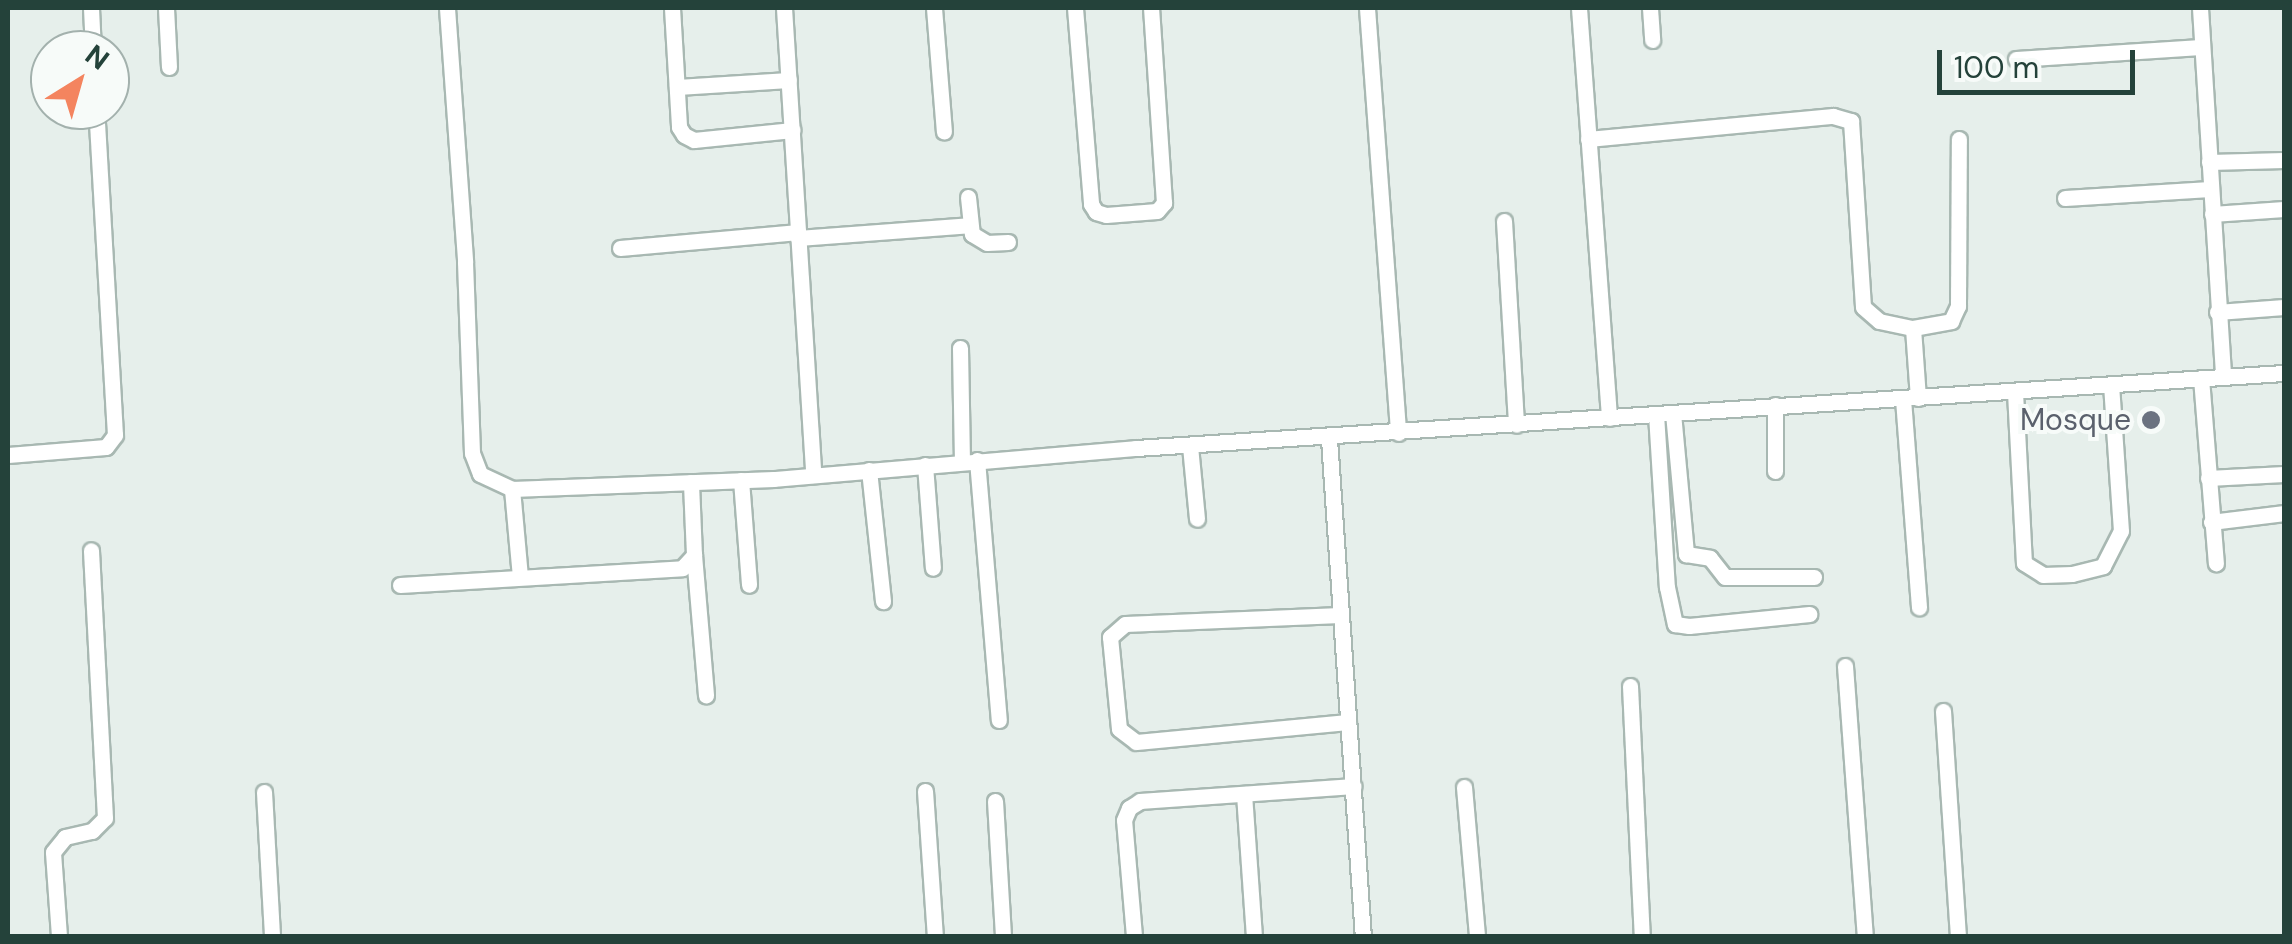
<!DOCTYPE html>
<html>
<head>
<meta charset="utf-8">
<style>
  body { margin:0 }
  #map { position:relative; width:2292px; height:944px; overflow:hidden; background:#e6efeb; font-family:"DM Sans",sans-serif }
  div>[style] { position:absolute }
  .roads { filter:drop-shadow(2px 0 #a8b8b2) drop-shadow(-2px 0 #a8b8b2) drop-shadow(0 2px #a8b8b2) drop-shadow(0 -2px #a8b8b2) }
  .minor>* { height:15px; margin:-7.5px; padding:0 7.5px; transform-origin:7.5px; border-radius:7.5px; background:#fff }
  .dots>* { width:28px; height:28px; translate:-50% -50%; box-sizing:border-box; border:5px solid #f7fbf9; border-radius:50% }
  span { translate:-50% -50%; white-space:nowrap; text-align:center; line-height:1.15; -webkit-text-stroke:8px #f7fbf9; paint-order:stroke }
  .worship-label { font-size:30px; color:#5b616d }
  .right { translate:-100% -50%; text-align:right }
  .frame { position:absolute; inset:0; border:10px solid #24423a; pointer-events:none }
  .north { position:absolute; left:30px; top:30px; width:100px; height:100px; box-sizing:border-box; background:#f7fbf9; border:2px solid #a3b1ad; border-radius:50%; rotate:37deg; font-size:28px; font-weight:700; line-height:40px; text-align:center; color:#24423a }
  .north::after { content:''; display:block; margin:auto; width:35px; height:45px; background:#f4845f; clip-path:polygon(50% 0,100% 100%,50% 72%,0 100%) }
  .scale { position:absolute; left:1937px; top:50px; width:198px; height:45px; box-sizing:border-box; border:5px solid #24423a; border-top:0; padding-left:12px; font-size:30px; line-height:35px; white-space:nowrap; color:#24423a; -webkit-text-stroke:8px #f7fbf9; paint-order:stroke }
</style>
</head>
<body>
<div id="map">
  <div class="roads">
    <div class="minor">
      <div style="left:91px;top:8px;width:42px;rotate:87.3deg"></div>
      <div style="left:166px;top:8px;width:59px;rotate:87.1deg"></div>
      <div style="left:447px;top:8px;width:255px;rotate:85.9deg"></div>
      <div style="left:465px;top:262px;width:191px;rotate:87.9deg"></div>
      <div style="left:472px;top:453px;width:22px;rotate:69deg"></div>
      <div style="left:480px;top:474px;width:35px;rotate:25deg"></div>
      <div style="left:512px;top:489px;width:262px;rotate:-2.2deg"></div>
      <div style="left:774px;top:479px;width:363px;rotate:-4.9deg"></div>
      <div style="left:1136px;top:448px;width:1150px;rotate:-3.74deg"></div>
      <div style="left:672px;top:8px;width:119px;rotate:86.6deg"></div>
      <div style="left:679px;top:127px;width:9px;rotate:58deg"></div>
      <div style="left:684px;top:135px;width:11px;rotate:27deg"></div>
      <div style="left:694px;top:140px;width:99px;rotate:-5.8deg"></div>
      <div style="left:784px;top:8px;width:468px;rotate:86.4deg"></div>
      <div style="left:934px;top:8px;width:124px;rotate:85.4deg"></div>
      <div style="left:1075px;top:8px;width:197px;rotate:85.3deg"></div>
      <div style="left:1091px;top:204px;width:9px;rotate:58deg"></div>
      <div style="left:1096px;top:212px;width:10px;rotate:17deg"></div>
      <div style="left:1106px;top:215px;width:51px;rotate:-4.5deg"></div>
      <div style="left:1157px;top:211px;width:11px;rotate:-49deg"></div>
      <div style="left:1164px;top:203px;width:195px;rotate:-93.8deg"></div>
      <div style="left:1367px;top:8px;width:426px;rotate:85.8deg"></div>
      <div style="left:1579px;top:8px;width:411px;rotate:85.8deg"></div>
      <div style="left:1650px;top:8px;width:32px;rotate:86deg"></div>
      <div style="left:2200px;top:8px;width:369px;rotate:86.4deg"></div>
      <div style="left:2016px;top:59px;width:185px;rotate:-3.7deg"></div>
      <div style="left:677px;top:87px;width:112px;rotate:-3.6deg"></div>
      <div style="left:1588px;top:139px;width:246px;rotate:-5.4deg"></div>
      <div style="left:1833px;top:116px;width:19px;rotate:16deg"></div>
      <div style="left:1851px;top:121px;width:186px;rotate:86.3deg"></div>
      <div style="left:1863px;top:307px;width:21px;rotate:41deg"></div>
      <div style="left:1879px;top:321px;width:35px;rotate:12deg"></div>
      <div style="left:2209px;top:162px;width:75px;rotate:-1.5deg"></div>
      <div style="left:968px;top:197px;width:37px;rotate:84deg"></div>
      <div style="left:972px;top:234px;width:17px;rotate:31deg"></div>
      <div style="left:987px;top:243px;width:21px;rotate:-3deg"></div>
      <div style="left:2065px;top:198px;width:145px;rotate:-3.6deg"></div>
      <div style="left:2212px;top:214px;width:72px;rotate:-4deg"></div>
      <div style="left:1504px;top:221px;width:204px;rotate:86.6deg"></div>
      <div style="left:798px;top:238px;width:171px;rotate:-4.3deg"></div>
      <div style="left:620px;top:248px;width:179px;rotate:-5.1deg"></div>
      <div style="left:2217px;top:312px;width:67px;rotate:-4.3deg"></div>
      <div style="left:960px;top:348px;width:113px;rotate:89deg"></div>
      <div style="left:2201px;top:378px;width:186px;rotate:85.4deg"></div>
      <div style="left:2015px;top:392px;width:171px;rotate:87deg"></div>
      <div style="left:2024px;top:563px;width:22px;rotate:32deg"></div>
      <div style="left:2043px;top:575px;width:29px;rotate:-2deg"></div>
      <div style="left:2072px;top:574px;width:32px;rotate:-14deg"></div>
      <div style="left:2103px;top:566px;width:39px;rotate:-63deg"></div>
      <div style="left:2121px;top:531px;width:147px;rotate:-93.9deg"></div>
      <div style="left:1918px;top:398px;width:70px;rotate:-94.1deg"></div>
      <div style="left:1913px;top:328px;width:39px;rotate:-10deg"></div>
      <div style="left:1951px;top:321px;width:17px;rotate:-65deg"></div>
      <div style="left:1958px;top:306px;width:167px;rotate:-89.7deg"></div>
      <div style="left:1903px;top:399px;width:209px;rotate:85.6deg"></div>
      <div style="left:1775px;top:405px;width:66px;rotate:90deg"></div>
      <div style="left:1673px;top:413px;width:142px;rotate:84.7deg"></div>
      <div style="left:1686px;top:554px;width:24px;rotate:9deg"></div>
      <div style="left:1710px;top:558px;width:24px;rotate:52deg"></div>
      <div style="left:1725px;top:577px;width:89px"></div>
      <div style="left:1656px;top:414px;width:173px;rotate:86.4deg"></div>
      <div style="left:1667px;top:587px;width:38px;rotate:78deg"></div>
      <div style="left:1675px;top:624px;width:14px;rotate:8deg"></div>
      <div style="left:1689px;top:626px;width:121px;rotate:-5.7deg"></div>
      <div style="left:1329px;top:439px;width:498px;rotate:86.1deg"></div>
      <div style="left:1190px;top:446px;width:73px;rotate:84.5deg"></div>
      <div style="left:8px;top:455px;width:98px;rotate:-4.7deg"></div>
      <div style="left:106px;top:447px;width:15px;rotate:-53deg"></div>
      <div style="left:115px;top:435px;width:326px;rotate:-93.3deg"></div>
      <div style="left:977px;top:460px;width:261px;rotate:85.2deg"></div>
      <div style="left:925px;top:465px;width:103px;rotate:85.6deg"></div>
      <div style="left:869px;top:470px;width:132px;rotate:83.9deg"></div>
      <div style="left:2208px;top:478px;width:76px;rotate:-3deg"></div>
      <div style="left:741px;top:480px;width:105px;rotate:85.6deg"></div>
      <div style="left:512px;top:489px;width:88px;rotate:84.8deg"></div>
      <div style="left:2211px;top:522px;width:74px;rotate:-7deg"></div>
      <div style="left:694px;top:555px;width:141px;rotate:85.1deg"></div>
      <div style="left:400px;top:585px;width:283px;rotate:-3.4deg"></div>
      <div style="left:682px;top:568px;width:18px;rotate:-47deg"></div>
      <div style="left:694px;top:555px;width:73px;rotate:-92.4deg"></div>
      <div style="left:1340px;top:615px;width:215px;rotate:177.6deg"></div>
      <div style="left:1125px;top:624px;width:20px;rotate:139deg"></div>
      <div style="left:1110px;top:637px;width:92px;rotate:84.4deg"></div>
      <div style="left:1119px;top:729px;width:21px;rotate:37deg"></div>
      <div style="left:1136px;top:742px;width:213px;rotate:-5.4deg"></div>
      <div style="left:1845px;top:666px;width:271px;rotate:85.8deg"></div>
      <div style="left:1630px;top:686px;width:250px;rotate:87.3deg"></div>
      <div style="left:1943px;top:711px;width:225px;rotate:86.2deg"></div>
      <div style="left:1464px;top:787px;width:150px;rotate:85deg"></div>
      <div style="left:925px;top:791px;width:145px;rotate:86.1deg"></div>
      <div style="left:264px;top:792px;width:144px;rotate:86.8deg"></div>
      <div style="left:1244px;top:794px;width:142px;rotate:86deg"></div>
      <div style="left:995px;top:801px;width:135px;rotate:86.6deg"></div>
      <div style="left:59px;top:936px;width:84px;rotate:-94.1deg"></div>
      <div style="left:53px;top:852px;width:19px;rotate:-51deg"></div>
      <div style="left:65px;top:837px;width:28px;rotate:-13deg"></div>
      <div style="left:92px;top:831px;width:18px;rotate:-45deg"></div>
      <div style="left:105px;top:818px;width:268px;rotate:-93deg"></div>
      <div style="left:1134px;top:936px;width:116px;rotate:-94.9deg"></div>
      <div style="left:1124px;top:820px;width:13px;rotate:-67deg"></div>
      <div style="left:1129px;top:808px;width:13px;rotate:-32deg"></div>
      <div style="left:1140px;top:801px;width:214px;rotate:-4deg"></div>
    </div>
  </div>
  <div class="dots">
    <div style="left:2151px;top:420px;background:#6b7280"></div>
  </div>
  <div class="worship-label">
    <span class="right" style="left:2131px;top:420px">Mosque</span>
  </div>
  <div class="frame"></div>
  <div class="north">N</div>
  <div class="scale">100 m</div>
</div>
</body>
</html>
